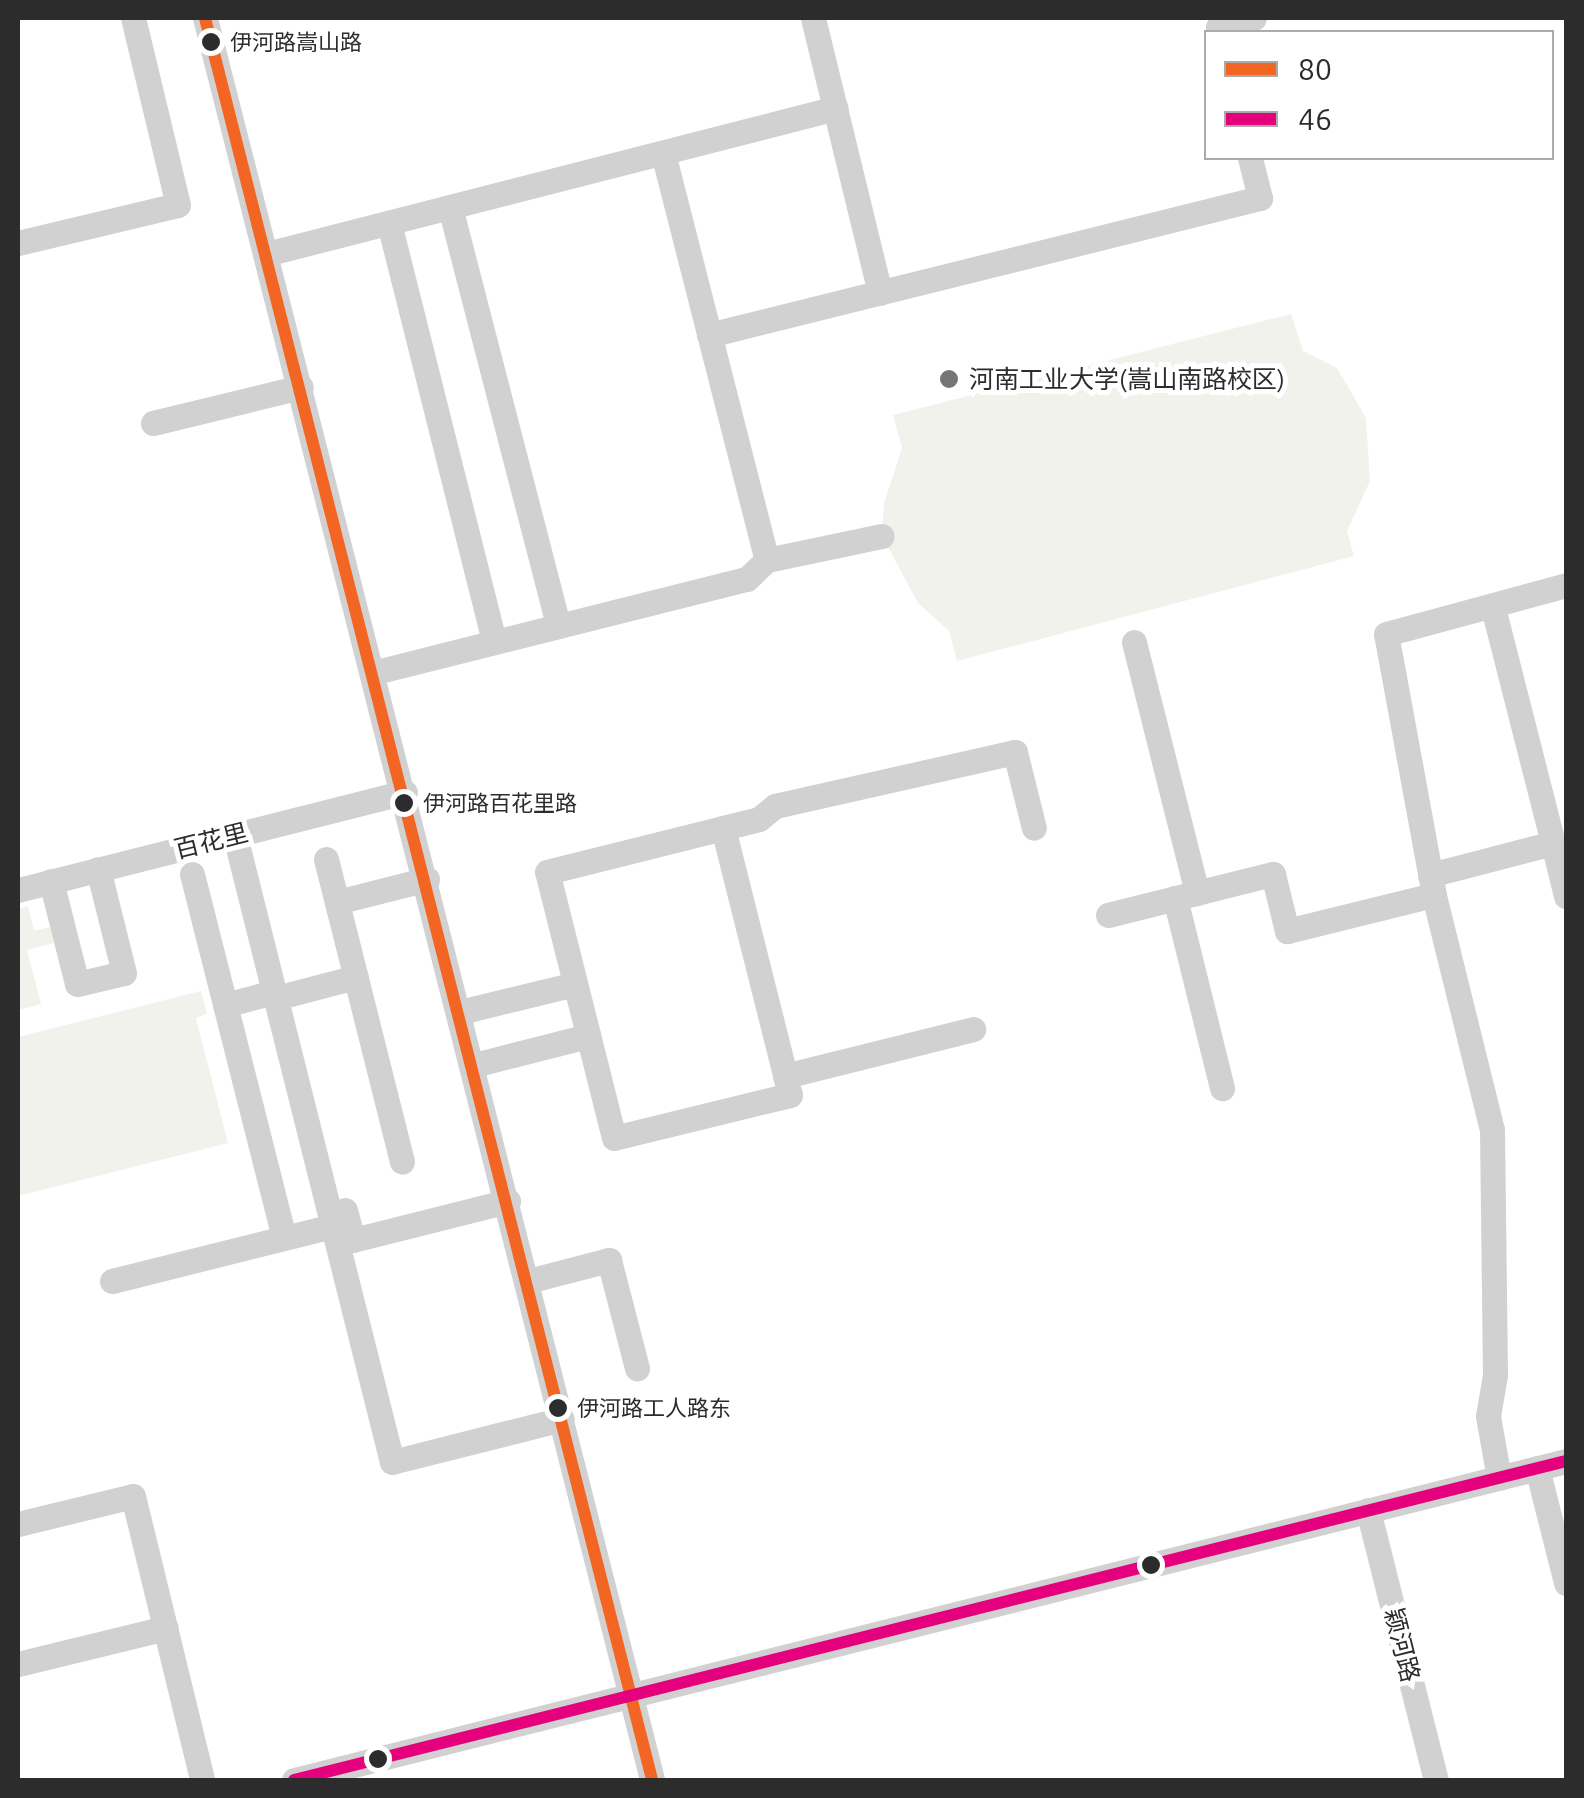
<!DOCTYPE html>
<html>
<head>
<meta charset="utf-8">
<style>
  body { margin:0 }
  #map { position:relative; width:1584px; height:1798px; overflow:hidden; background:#fff; font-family:Ubuntu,"Noto Sans SC",sans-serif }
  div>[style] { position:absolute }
  .green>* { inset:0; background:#f1f2eb }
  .minor>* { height:25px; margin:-12.5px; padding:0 12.5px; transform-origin:12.5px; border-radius:12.5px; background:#d1d1d1 }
  .bus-1>* { height:12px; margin:-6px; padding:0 6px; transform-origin:6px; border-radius:6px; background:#f26522 }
  .bus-2>* { height:12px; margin:-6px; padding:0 6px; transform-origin:6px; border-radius:6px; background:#e5007d }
  .dots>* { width:28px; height:28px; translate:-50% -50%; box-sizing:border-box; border:5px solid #fff; border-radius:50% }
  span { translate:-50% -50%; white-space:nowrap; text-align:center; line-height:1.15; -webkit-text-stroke:10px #fff; paint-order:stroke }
  .bus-label { font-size:22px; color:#2c2c2c }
  .left { translate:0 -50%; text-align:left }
  .poi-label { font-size:25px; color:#2c2c2c }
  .street-label { font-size:25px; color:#2c2c2c }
  .frame { position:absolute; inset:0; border:20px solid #2c2c2c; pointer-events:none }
  .legend { position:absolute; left:1204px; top:30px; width:350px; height:130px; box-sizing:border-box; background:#fff; border:2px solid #ababab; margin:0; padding:12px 18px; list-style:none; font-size:30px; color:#2c2c2c }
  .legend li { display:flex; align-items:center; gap:20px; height:50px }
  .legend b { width:50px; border:2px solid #ababab }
</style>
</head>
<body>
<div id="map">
  <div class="green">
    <div style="clip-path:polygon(1291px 314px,1303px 351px,1337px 368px,1366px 418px,1370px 481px,1347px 531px,1354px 556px,957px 661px,949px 631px,918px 603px,882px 536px,884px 503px,902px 448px,893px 415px)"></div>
    <div style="clip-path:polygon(28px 906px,34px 931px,50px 927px,54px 943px,27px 950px,41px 1004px,18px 1010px,18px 909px)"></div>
    <div style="clip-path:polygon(201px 991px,207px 1014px,196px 1018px,228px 1143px,18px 1196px,18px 1037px)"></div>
  </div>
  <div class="minor">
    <div style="left:205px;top:18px;width:1818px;rotate:75.76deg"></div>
    <div style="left:813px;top:18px;width:283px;rotate:76.3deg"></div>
    <div style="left:1218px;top:27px;width:37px;rotate:-14deg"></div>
    <div style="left:663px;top:153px;width:420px;rotate:75.7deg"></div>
    <div style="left:450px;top:207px;width:433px;rotate:75.5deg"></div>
    <div style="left:389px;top:223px;width:432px;rotate:75.9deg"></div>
    <div style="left:18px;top:243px;width:164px;rotate:-13.4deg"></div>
    <div style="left:178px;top:205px;width:192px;rotate:-103.5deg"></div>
    <div style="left:266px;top:254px;width:588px;rotate:-14.37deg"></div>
    <div style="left:709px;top:335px;width:568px;rotate:-13.96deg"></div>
    <div style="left:1260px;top:198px;width:41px;rotate:-104deg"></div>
    <div style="left:153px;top:423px;width:152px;rotate:-13.7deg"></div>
    <div style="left:1134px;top:642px;width:259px;rotate:75.9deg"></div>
    <div style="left:376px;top:672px;width:382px;rotate:-14.1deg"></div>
    <div style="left:747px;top:579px;width:28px;rotate:-44deg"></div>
    <div style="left:767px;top:560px;width:117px;rotate:-11.8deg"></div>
    <div style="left:723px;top:828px;width:275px;rotate:75.9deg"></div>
    <div style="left:790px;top:1095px;width:181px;rotate:166.3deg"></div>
    <div style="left:614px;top:1138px;width:274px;rotate:-104.1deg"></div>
    <div style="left:547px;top:872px;width:181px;rotate:-14deg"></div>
    <div style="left:723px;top:828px;width:37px;rotate:-14deg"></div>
    <div style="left:759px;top:819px;width:21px;rotate:-39deg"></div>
    <div style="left:775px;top:806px;width:246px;rotate:-12.7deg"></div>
    <div style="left:1015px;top:752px;width:78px;rotate:76deg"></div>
    <div style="left:1553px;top:843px;width:55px;rotate:76.2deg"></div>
    <div style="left:237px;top:844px;width:637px;rotate:75.92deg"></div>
    <div style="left:392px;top:1462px;width:175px;rotate:-14.2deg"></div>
    <div style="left:326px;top:859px;width:312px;rotate:75.9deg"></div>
    <div style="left:192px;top:874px;width:375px;rotate:75.8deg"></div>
    <div style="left:1430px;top:875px;width:127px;rotate:-14.6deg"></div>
    <div style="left:1553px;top:843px;width:235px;rotate:-104.3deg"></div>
    <div style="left:51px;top:881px;width:106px;rotate:75.8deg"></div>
    <div style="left:77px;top:984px;width:48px;rotate:-13.2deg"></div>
    <div style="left:124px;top:973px;width:107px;rotate:-104deg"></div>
    <div style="left:18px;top:890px;width:399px;rotate:-14.2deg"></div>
    <div style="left:1175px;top:898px;width:196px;rotate:76.1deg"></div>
    <div style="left:337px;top:902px;width:93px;rotate:-14.3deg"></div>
    <div style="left:1108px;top:915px;width:170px;rotate:-14deg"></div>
    <div style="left:1273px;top:874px;width:59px;rotate:76.2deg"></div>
    <div style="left:1287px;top:931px;width:151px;rotate:-13.8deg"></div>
    <div style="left:291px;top:994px;width:67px;rotate:-14.7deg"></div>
    <div style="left:225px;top:1005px;width:51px;rotate:-14.9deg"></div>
    <div style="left:460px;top:1012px;width:118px;rotate:-13.7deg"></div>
    <div style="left:474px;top:1065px;width:118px;rotate:-14.3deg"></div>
    <div style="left:785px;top:1076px;width:194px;rotate:-14deg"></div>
    <div style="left:345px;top:1210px;width:31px;rotate:75deg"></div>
    <div style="left:353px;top:1240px;width:160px;rotate:-14.1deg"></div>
    <div style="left:112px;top:1281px;width:228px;rotate:-14deg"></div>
    <div style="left:528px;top:1281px;width:84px;rotate:-14.5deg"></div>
    <div style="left:609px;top:1260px;width:112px;rotate:75.5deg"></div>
    <div style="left:1537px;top:1468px;width:119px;rotate:75.8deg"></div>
    <div style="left:1499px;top:1478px;width:63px;rotate:-100.1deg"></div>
    <div style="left:1488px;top:1416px;width:42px;rotate:-80.3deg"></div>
    <div style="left:1495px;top:1375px;width:245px;rotate:-90.7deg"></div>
    <div style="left:1492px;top:1130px;width:242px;rotate:-103.9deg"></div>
    <div style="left:1434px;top:895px;width:265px;rotate:-100.4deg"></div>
    <div style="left:1386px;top:634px;width:187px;rotate:-15.2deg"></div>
    <div style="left:1368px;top:1510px;width:278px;rotate:75.9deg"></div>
    <div style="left:18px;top:1524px;width:118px;rotate:-13.7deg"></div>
    <div style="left:133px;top:1496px;width:292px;rotate:76.3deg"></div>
    <div style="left:18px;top:1664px;width:152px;rotate:-13.7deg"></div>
    <div style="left:294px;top:1780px;width:1311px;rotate:-14.08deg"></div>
  </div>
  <div class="bus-1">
    <div style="left:205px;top:18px;width:1818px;rotate:75.76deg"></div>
  </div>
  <div class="bus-2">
    <div style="left:294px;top:1780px;width:1311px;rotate:-14.08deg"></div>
  </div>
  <div class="dots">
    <div style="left:211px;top:42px;background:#2c2c2c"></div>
    <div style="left:949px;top:379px;background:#767676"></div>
    <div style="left:404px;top:803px;background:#2c2c2c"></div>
    <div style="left:558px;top:1408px;background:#2c2c2c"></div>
    <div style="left:1151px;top:1565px;background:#2c2c2c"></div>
    <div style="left:378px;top:1759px;background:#2c2c2c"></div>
  </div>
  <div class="bus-label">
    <span class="left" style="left:230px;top:42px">伊河路嵩山路</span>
    <span class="left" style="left:423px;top:803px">伊河路百花里路</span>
    <span class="left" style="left:577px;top:1408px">伊河路工人路东</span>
  </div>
  <div class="poi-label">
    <span class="left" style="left:969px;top:379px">河南工业大学(嵩山南路校区)</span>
  </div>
  <div class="street-label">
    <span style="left:211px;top:841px;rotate:-14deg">百花里</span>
    <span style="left:1402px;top:1645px;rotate:76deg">颖河路</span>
  </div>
  <div class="frame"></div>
  <ul class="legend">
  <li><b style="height:12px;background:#f26522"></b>80</li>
  <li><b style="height:12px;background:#e5007d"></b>46</li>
  </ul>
</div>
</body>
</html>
